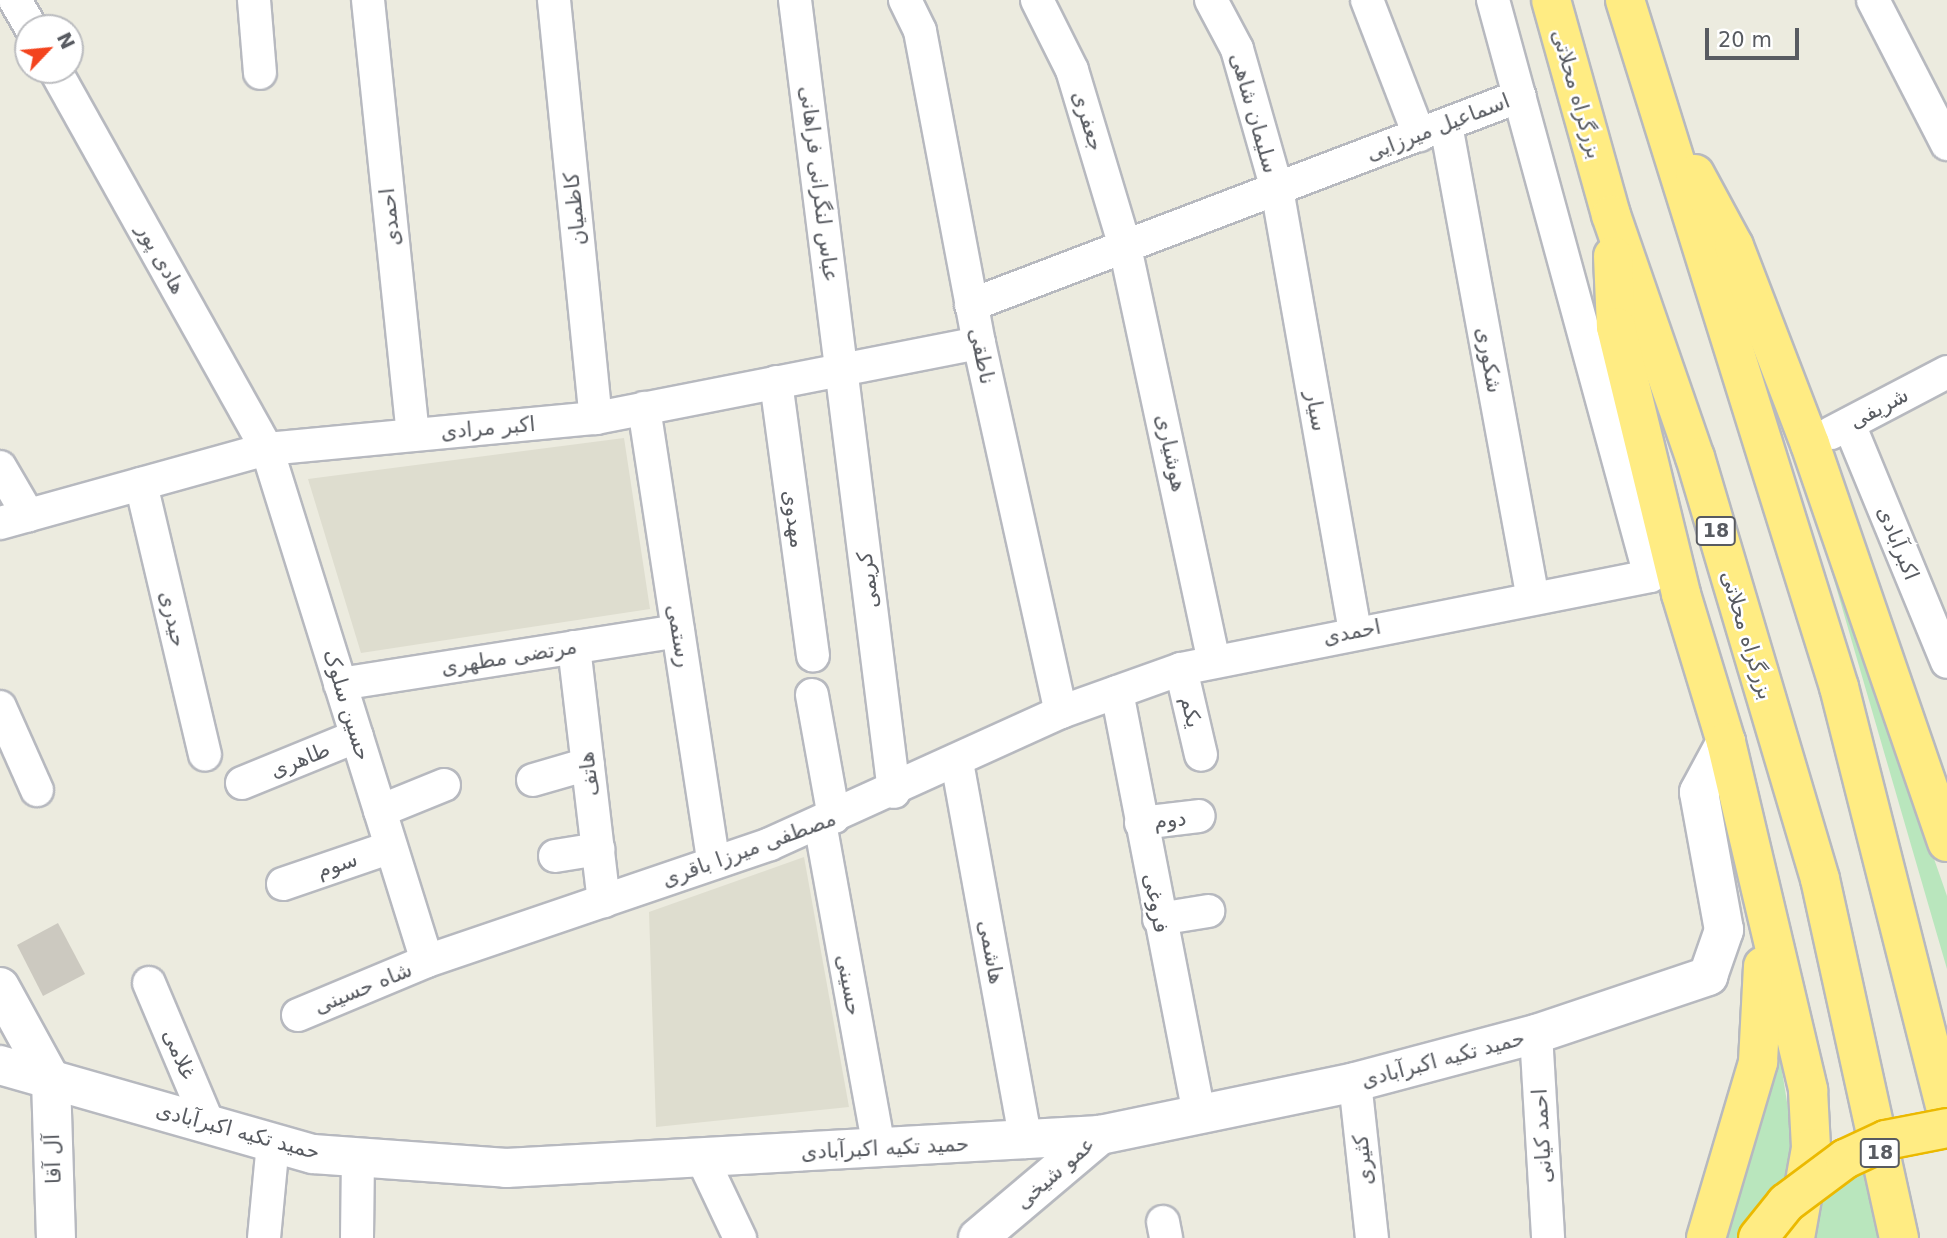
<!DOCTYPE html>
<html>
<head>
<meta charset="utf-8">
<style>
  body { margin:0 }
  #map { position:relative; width:1947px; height:1238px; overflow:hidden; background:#ecebdf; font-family:"DejaVu Sans",Vazirmatn,sans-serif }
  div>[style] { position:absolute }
  .education>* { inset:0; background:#deddcf }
  .green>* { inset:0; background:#b9e6bd }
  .building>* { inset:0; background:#ccc9c0 }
  .roads { filter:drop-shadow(2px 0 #b7b9bf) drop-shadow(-2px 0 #b7b9bf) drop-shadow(0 2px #b7b9bf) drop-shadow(0 -2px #b7b9bf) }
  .street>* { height:32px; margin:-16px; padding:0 16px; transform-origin:16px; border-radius:16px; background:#fff }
  .secondary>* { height:38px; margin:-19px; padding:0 19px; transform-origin:19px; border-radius:19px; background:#fff }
  .highway>* { height:38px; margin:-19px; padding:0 19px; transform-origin:19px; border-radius:19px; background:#ffec83 }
  .bridges { filter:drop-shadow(2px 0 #ebb900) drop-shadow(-2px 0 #ebb900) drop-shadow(0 2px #ebb900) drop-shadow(0 -2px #ebb900) }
  .highway-bridge>* { height:38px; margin:-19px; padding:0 19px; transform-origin:19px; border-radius:19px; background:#ffec83 }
  span { translate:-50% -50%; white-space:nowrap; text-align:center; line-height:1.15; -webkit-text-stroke:5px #fff; paint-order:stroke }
  .shield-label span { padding:2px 5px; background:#fff; border:2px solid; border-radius:5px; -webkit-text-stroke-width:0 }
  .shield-label { font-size:19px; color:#585b61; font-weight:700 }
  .street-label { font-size:21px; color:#585b61 }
  .north { position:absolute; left:14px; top:14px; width:70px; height:70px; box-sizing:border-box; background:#fff; border:2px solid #bcbdc0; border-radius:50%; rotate:64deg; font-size:19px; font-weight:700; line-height:28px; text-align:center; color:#585b61 }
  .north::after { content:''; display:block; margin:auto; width:24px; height:32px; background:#f3441e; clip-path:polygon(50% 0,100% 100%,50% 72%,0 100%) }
  .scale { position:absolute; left:1705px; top:28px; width:94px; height:32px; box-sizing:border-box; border:4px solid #585b61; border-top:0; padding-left:9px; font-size:21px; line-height:24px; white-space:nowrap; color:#585b61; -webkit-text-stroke:5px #fff; paint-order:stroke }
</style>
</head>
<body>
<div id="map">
  <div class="education">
    <div style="clip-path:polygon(624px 438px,650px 609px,361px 653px,308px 479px)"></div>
    <div style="clip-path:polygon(804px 857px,849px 1107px,656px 1127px,649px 912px)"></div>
  </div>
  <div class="green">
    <div style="clip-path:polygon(1721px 247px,1947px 896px,1947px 969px,1821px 535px)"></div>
    <div style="clip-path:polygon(1773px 1014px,1793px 1140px,1790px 1180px,1738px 1238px,1721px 1238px)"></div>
    <div style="clip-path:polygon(1864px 1165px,1882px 1238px,1808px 1238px,1820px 1191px)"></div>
  </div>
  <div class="building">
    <div style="clip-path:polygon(58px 923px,85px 974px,43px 996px,17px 945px)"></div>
  </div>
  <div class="roads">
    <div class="street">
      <div style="left:15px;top:0;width:32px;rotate:60deg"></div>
      <div style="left:254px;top:0;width:73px;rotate:85.3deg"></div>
      <div style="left:368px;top:0;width:437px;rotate:84.1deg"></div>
      <div style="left:554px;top:0;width:420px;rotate:84.3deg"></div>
      <div style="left:795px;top:0;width:798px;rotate:82.87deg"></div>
      <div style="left:905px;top:0;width:34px;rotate:64deg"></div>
      <div style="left:920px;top:31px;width:318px;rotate:79.3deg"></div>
      <div style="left:979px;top:343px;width:378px;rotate:77.5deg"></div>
      <div style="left:1037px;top:0;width:78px;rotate:63.4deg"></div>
      <div style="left:1072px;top:70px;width:185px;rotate:73.3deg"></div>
      <div style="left:1125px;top:247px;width:421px;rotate:77.9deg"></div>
      <div style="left:1211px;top:0;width:55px;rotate:62deg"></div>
      <div style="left:1237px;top:49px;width:146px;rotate:74.1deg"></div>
      <div style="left:1277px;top:189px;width:450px;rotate:80deg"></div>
      <div style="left:1367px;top:0;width:145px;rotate:68.9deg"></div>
      <div style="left:1493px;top:0;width:597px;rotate:74.75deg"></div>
      <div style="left:1873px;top:0;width:162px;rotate:62.8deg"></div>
      <div style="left:55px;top:70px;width:434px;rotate:60.8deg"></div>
      <div style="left:267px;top:449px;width:536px;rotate:72.65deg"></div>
      <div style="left:1446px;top:125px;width:478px;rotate:79.6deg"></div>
      <div style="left:971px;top:305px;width:587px;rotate:-20.84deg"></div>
      <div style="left:776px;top:382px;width:276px;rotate:82.3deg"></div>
      <div style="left:644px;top:408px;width:460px;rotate:81.3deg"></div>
      <div style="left:1849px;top:424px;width:257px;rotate:67.6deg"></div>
      <div style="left:1831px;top:433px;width:131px;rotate:-27.7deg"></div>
      <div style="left:0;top:467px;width:56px;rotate:59.7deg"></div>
      <div style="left:141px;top:484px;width:278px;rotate:76.7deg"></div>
      <div style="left:0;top:523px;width:277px;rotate:-15.5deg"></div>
      <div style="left:267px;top:449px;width:330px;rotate:-5.4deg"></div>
      <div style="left:596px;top:418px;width:390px;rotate:-11.1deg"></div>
      <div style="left:574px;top:647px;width:256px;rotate:83.3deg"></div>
      <div style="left:1181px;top:669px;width:88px;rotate:76.9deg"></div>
      <div style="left:340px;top:684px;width:342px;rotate:-8.9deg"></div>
      <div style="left:1117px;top:692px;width:429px;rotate:79deg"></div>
      <div style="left:812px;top:695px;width:124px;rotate:79.8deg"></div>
      <div style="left:0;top:707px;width:91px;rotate:66deg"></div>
      <div style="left:957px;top:762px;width:386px;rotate:79.7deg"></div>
      <div style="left:533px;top:780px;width:57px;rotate:-16.2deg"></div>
      <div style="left:242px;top:783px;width:124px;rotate:-22.2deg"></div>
      <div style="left:380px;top:811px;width:69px;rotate:-22.1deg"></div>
      <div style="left:820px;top:823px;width:329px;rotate:79.7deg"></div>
      <div style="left:1141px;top:823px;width:58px;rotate:-6.9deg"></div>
      <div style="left:555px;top:856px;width:44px;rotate:-9.2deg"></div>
      <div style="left:283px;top:884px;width:114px;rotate:-18.9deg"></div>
      <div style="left:1159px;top:919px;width:50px;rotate:-9.3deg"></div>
      <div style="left:149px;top:983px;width:154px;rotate:67.1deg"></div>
      <div style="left:298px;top:1015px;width:140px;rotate:-22.7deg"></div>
      <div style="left:427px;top:961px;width:362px;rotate:-18.8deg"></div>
      <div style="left:770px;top:844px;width:320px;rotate:-24.4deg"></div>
      <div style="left:1061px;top:712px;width:127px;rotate:-19.7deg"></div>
      <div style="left:1181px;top:669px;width:478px;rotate:-11.2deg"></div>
      <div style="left:1536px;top:1034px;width:204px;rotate:86.6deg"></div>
      <div style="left:1355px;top:1082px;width:157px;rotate:83.8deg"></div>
      <div style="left:702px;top:1158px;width:89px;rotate:64.6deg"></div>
      <div style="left:1163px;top:1222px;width:16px;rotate:79deg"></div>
      <div style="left:264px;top:1238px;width:95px;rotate:-84.6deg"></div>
      <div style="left:357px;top:1238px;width:81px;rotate:-89.3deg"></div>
    </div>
    <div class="secondary">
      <div style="left:0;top:987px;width:106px;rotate:61.3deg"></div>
      <div style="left:51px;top:1080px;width:158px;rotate:88.2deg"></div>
      <div style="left:0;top:1065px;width:325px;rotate:15.9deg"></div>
      <div style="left:313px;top:1154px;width:194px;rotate:4.1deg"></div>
      <div style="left:506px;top:1168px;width:595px;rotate:-3.18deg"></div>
      <div style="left:1100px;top:1135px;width:260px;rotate:-11.7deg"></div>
      <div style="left:1355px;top:1082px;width:187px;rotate:-14.9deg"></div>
      <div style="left:1536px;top:1034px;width:182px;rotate:-18.6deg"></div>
      <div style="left:1708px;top:976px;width:49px;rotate:-70.8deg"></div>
      <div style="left:1724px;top:930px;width:140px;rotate:-100.3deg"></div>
      <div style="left:1699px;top:792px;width:57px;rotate:-61.6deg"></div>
      <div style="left:978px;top:1238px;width:160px;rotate:-40.2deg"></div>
    </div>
    <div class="highway">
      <div style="left:1551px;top:0;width:223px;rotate:74.4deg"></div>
      <div style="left:1611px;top:215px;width:256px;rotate:70.9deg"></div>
      <div style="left:1695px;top:457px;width:440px;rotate:73.5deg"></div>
      <div style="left:1820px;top:879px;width:368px;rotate:77.6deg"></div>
      <div style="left:1625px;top:0;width:720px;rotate:72.7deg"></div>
      <div style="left:1839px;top:687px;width:439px;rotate:75.8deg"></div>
      <div style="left:1695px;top:174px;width:82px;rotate:61.6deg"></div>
      <div style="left:1734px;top:246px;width:212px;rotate:69deg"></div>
      <div style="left:1810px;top:444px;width:421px;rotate:71deg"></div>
      <div style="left:1613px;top:256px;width:71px;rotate:87.6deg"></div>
      <div style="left:1616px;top:327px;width:275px;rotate:76.3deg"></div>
      <div style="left:1681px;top:594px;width:155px;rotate:73.1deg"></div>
      <div style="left:1726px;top:742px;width:358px;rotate:76.7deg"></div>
      <div style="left:1808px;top:1090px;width:58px;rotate:87deg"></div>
      <div style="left:1811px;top:1148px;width:91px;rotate:100.1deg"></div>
      <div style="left:1706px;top:1238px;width:184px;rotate:-73.5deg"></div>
      <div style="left:1758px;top:1062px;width:96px;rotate:-87deg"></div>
    </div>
  </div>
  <div class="bridges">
    <div class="highway-bridge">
      <div style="left:1758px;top:1238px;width:45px;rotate:-51.3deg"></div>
      <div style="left:1786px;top:1203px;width:74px;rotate:-36.7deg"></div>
      <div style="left:1845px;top:1159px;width:45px;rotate:-24.9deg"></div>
      <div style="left:1886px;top:1140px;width:62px;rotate:-11.1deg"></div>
    </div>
  </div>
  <div class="shield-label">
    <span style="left:1716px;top:531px">18</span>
    <span style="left:1880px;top:1153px">18</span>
  </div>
  <div class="street-label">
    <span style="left:1577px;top:94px;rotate:74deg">بزرگراه محلاتی</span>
    <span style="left:1254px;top:113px;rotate:74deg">سلیمان شاهی</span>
    <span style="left:1088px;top:121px;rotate:73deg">جعفری</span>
    <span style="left:1438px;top:127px;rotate:-21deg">اسماعیل میرزایی</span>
    <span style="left:819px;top:184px;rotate:83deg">عباس لنگرانی فراهانی</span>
    <span style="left:575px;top:209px;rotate:-96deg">کاظمیان</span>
    <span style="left:390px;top:217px;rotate:-96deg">احمدی</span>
    <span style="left:161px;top:259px;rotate:61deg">هادی پور</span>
    <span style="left:982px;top:356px;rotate:78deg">ناطقی</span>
    <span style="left:1489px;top:360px;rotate:80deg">شکوری</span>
    <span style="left:1879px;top:408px;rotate:-28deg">شریفی</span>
    <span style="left:1316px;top:411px;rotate:80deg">سیار</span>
    <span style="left:488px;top:428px;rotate:-5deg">اکبر مرادی</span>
    <span style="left:1171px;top:453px;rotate:78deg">هوشیاری</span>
    <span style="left:794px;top:519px;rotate:82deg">مهدوی</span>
    <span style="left:1898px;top:543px;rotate:68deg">اکبرآبادی</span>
    <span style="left:868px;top:580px;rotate:-97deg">کریمی</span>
    <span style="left:173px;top:619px;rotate:77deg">حیدری</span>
    <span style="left:1352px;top:632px;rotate:-11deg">احمدی</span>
    <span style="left:1747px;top:635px;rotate:73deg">بزرگراه محلاتی</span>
    <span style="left:679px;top:636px;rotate:81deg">رستمی</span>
    <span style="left:509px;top:657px;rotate:-9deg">مرتضی مطهری</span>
    <span style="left:347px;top:705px;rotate:73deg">حسین سلوک</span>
    <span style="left:1191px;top:712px;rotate:77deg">یکم</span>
    <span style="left:300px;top:760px;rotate:-22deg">طاهری</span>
    <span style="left:589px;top:774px;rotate:-97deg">هاتف</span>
    <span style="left:1170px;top:820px;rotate:-8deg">دوم</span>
    <span style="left:749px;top:849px;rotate:-20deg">مصطفی میرزا باقری</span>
    <span style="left:337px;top:865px;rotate:-19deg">سوم</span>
    <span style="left:1156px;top:903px;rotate:79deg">فروغی</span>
    <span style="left:991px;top:952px;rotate:80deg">هاشمی</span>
    <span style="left:849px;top:985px;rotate:80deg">حسینی</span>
    <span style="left:363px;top:988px;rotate:-22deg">شاه حسینی</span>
    <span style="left:179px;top:1054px;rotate:67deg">غلامی</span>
    <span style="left:1443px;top:1059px;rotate:-15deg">حمید تکیه اکبرآبادی</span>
    <span style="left:238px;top:1131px;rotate:15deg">حمید تکیه اکبرآبادی</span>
    <span style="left:1542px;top:1136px;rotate:-93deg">احمد کیانی</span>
    <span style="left:885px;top:1148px;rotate:-3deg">حمید تکیه اکبرآبادی</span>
    <span style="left:53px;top:1159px;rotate:-92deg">آل آقا</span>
    <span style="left:1363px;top:1160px;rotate:-96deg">کثیری</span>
    <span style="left:1055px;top:1173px;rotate:-41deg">عمو شیخی</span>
  </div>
  <div class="north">N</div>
  <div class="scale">20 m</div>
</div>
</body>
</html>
